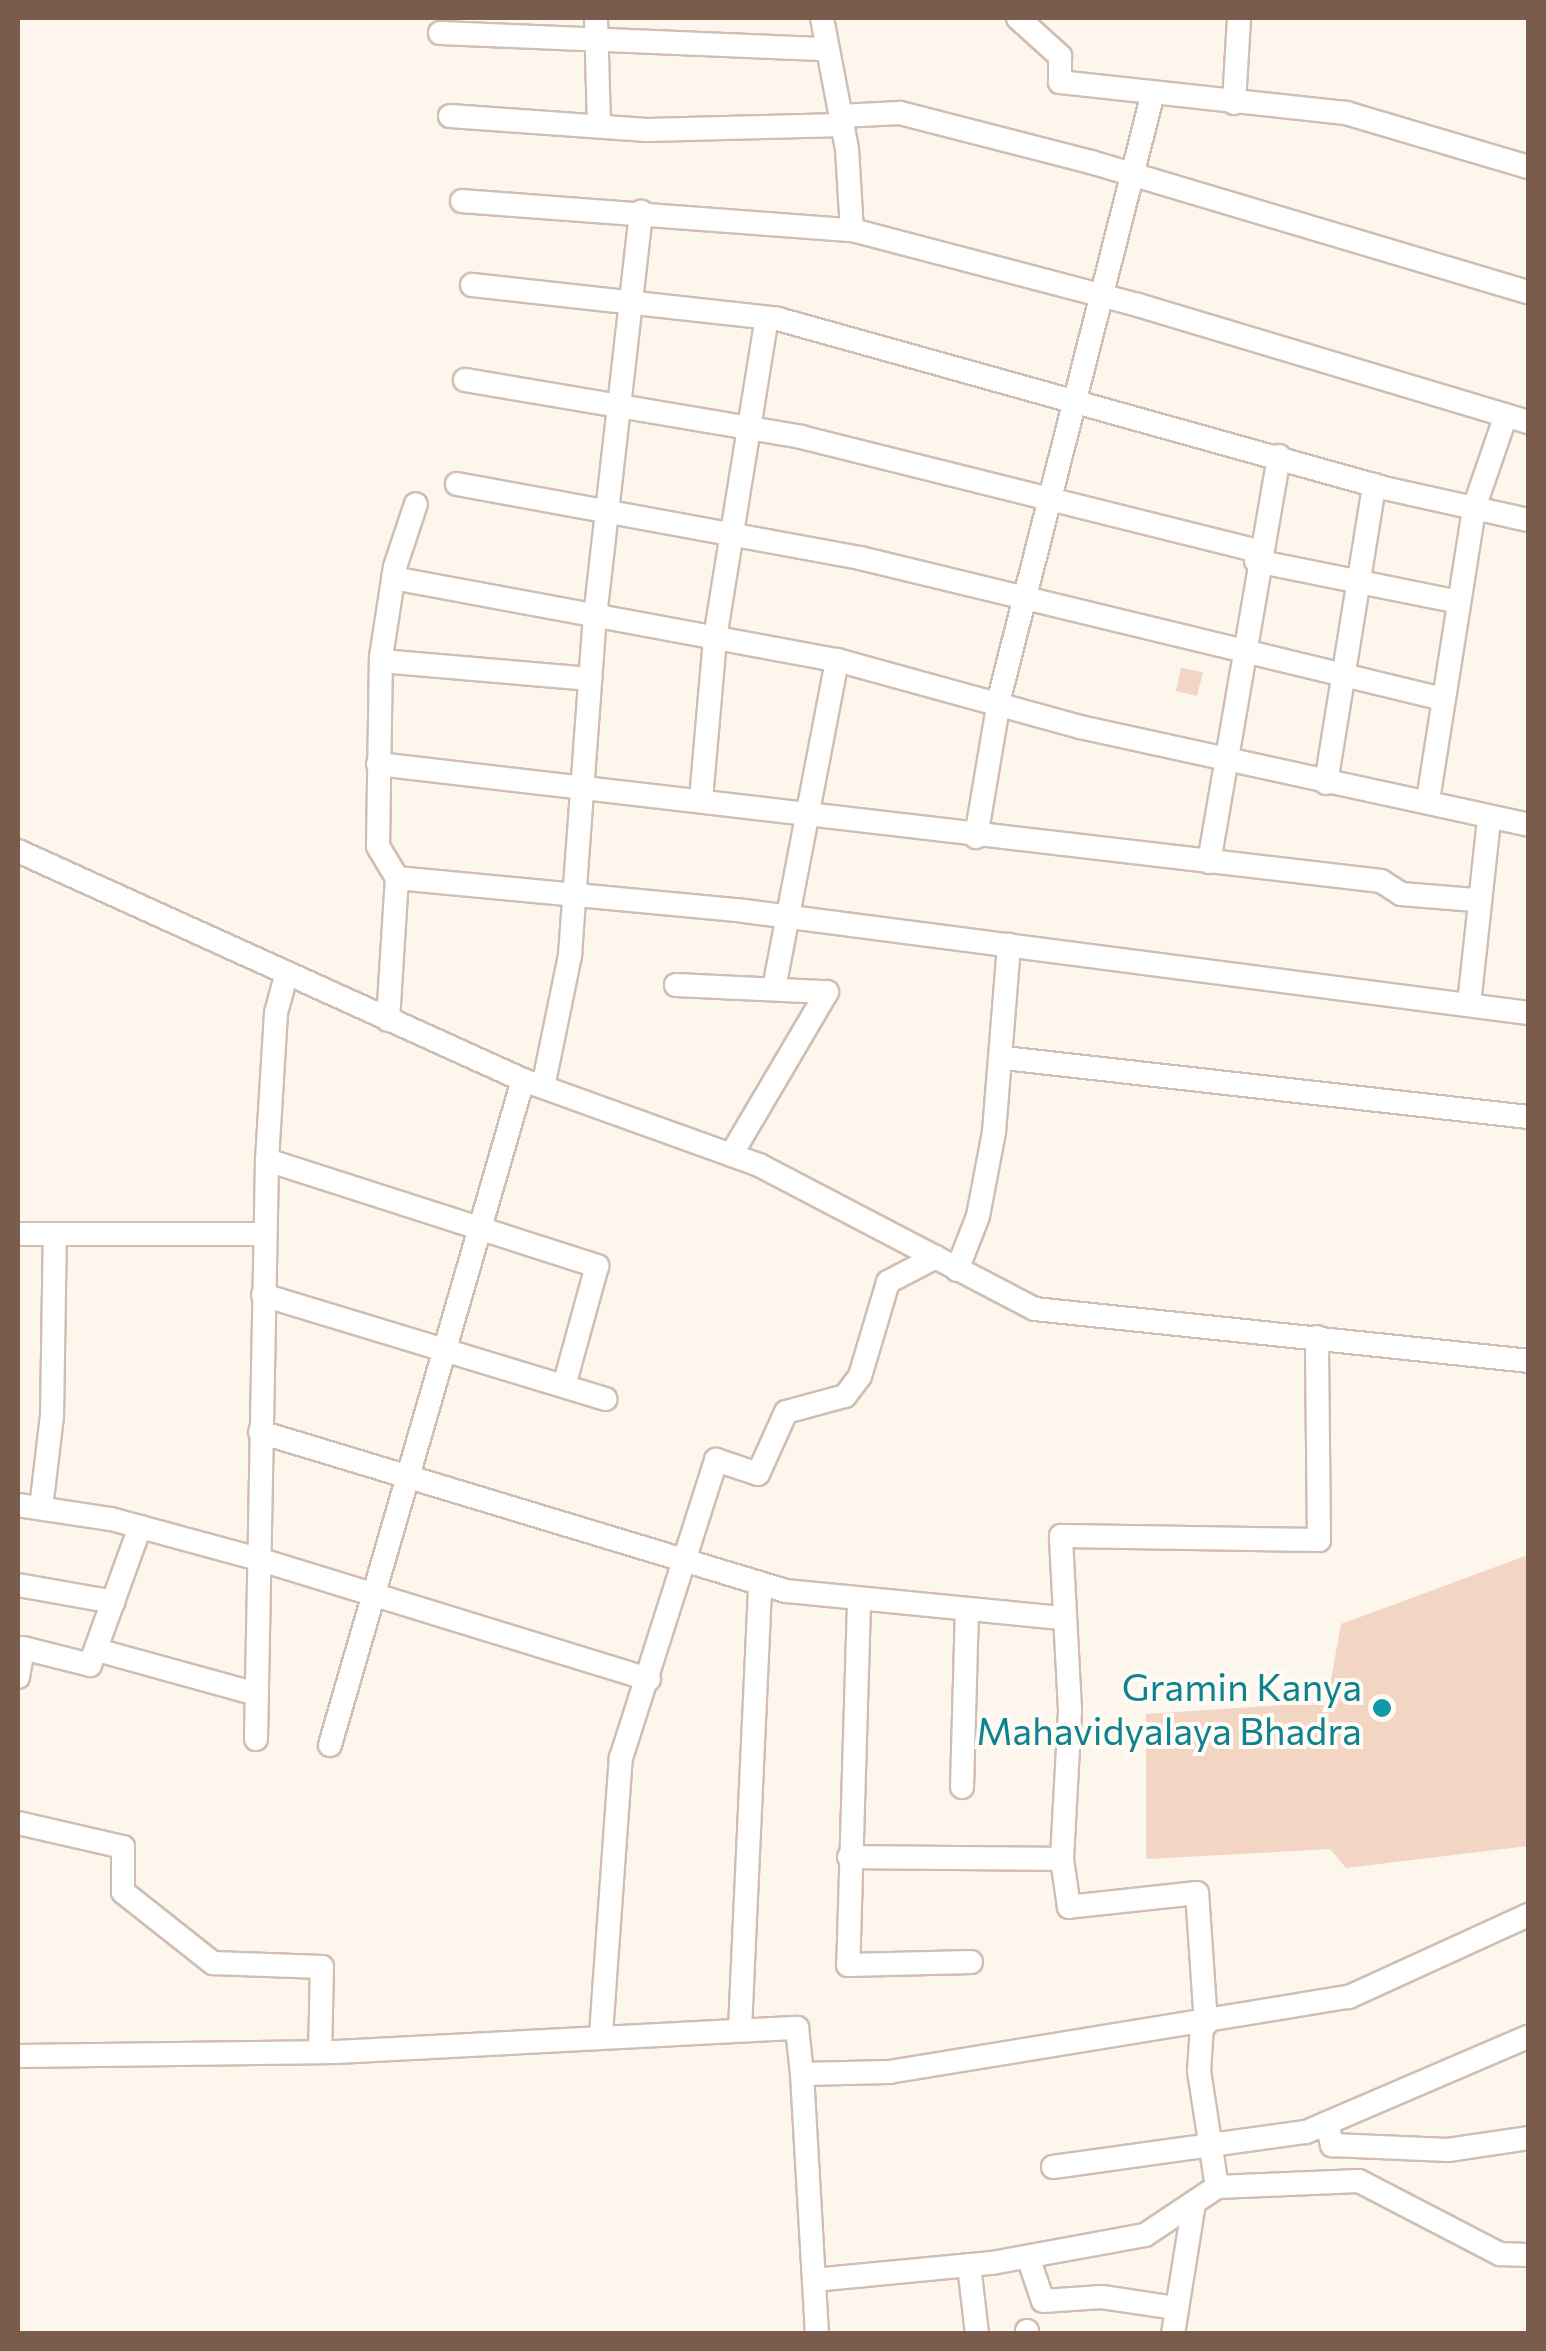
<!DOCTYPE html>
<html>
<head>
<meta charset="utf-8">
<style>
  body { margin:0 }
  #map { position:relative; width:1546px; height:2351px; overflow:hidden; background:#fdf6ec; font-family:Commissioner,sans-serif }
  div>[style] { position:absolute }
  .building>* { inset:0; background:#f3d5c3 }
  .roads { filter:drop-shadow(2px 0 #d1beb0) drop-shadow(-2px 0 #d1beb0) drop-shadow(0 2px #d1beb0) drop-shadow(0 -2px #d1beb0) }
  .minor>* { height:22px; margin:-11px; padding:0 11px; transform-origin:11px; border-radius:11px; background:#fff }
  .dots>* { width:28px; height:28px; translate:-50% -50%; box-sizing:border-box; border:5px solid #fffaf3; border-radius:50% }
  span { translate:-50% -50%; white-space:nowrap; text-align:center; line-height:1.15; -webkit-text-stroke:8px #fffaf3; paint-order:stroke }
  .culture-label { font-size:38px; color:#0d838f }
  .right { translate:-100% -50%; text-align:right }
  .frame { position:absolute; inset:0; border:20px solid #7a5c4d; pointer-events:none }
</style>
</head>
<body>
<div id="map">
  <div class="building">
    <div style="clip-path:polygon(1181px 668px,1203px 672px,1197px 696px,1176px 691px)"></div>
    <div style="clip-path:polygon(1528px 1555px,1528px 1846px,1346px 1868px,1330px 1849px,1146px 1859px,1146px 1714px,1327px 1702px,1341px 1624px)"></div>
  </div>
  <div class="roads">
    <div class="minor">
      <div style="left:596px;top:18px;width:108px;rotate:88.4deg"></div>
      <div style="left:822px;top:18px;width:133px;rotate:79.2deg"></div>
      <div style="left:847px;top:149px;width:81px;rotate:86.5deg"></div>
      <div style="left:1018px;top:18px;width:57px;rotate:42.1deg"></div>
      <div style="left:1060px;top:56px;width:26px;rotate:90deg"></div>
      <div style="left:1060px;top:82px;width:288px;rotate:6.2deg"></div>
      <div style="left:1346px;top:113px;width:190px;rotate:16.5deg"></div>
      <div style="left:440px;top:33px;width:387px;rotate:2.4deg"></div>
      <div style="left:1234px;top:103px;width:85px;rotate:-86.6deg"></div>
      <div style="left:450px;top:116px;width:197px;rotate:4.1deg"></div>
      <div style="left:647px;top:130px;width:195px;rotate:-1.5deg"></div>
      <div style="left:840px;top:116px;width:60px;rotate:-2.9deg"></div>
      <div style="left:900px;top:113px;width:197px;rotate:14.4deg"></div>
      <div style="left:1091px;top:162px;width:456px;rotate:16.6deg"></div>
      <div style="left:462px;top:201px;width:391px;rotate:4.3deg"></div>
      <div style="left:852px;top:230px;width:296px;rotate:14.7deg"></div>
      <div style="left:1138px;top:305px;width:407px;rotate:16.7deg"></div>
      <div style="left:472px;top:285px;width:308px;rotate:6.3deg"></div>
      <div style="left:778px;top:319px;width:629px;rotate:15.58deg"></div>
      <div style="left:1384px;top:488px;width:148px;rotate:12.5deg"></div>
      <div style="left:465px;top:380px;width:341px;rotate:9.6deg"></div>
      <div style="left:801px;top:437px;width:471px;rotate:14deg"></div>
      <div style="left:457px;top:484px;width:410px;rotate:10.4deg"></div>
      <div style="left:860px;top:558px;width:600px;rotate:13.6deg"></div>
      <div style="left:1256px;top:561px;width:207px;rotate:11.4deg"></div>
      <div style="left:393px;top:578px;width:452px;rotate:10.5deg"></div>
      <div style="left:837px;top:660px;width:252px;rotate:15.4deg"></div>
      <div style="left:1080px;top:727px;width:459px;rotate:12.3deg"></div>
      <div style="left:381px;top:661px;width:210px;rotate:4.9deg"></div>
      <div style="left:378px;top:764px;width:1010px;rotate:6.65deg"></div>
      <div style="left:1381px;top:881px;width:24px;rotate:33deg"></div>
      <div style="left:1401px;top:894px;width:74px;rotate:4.6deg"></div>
      <div style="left:1326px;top:783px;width:302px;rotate:-80.8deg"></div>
      <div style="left:701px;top:799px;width:162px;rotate:-85deg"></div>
      <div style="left:715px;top:638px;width:324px;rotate:-80.8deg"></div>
      <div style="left:1428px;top:800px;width:296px;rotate:-81deg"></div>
      <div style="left:1474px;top:508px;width:98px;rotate:-71deg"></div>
      <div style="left:976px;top:837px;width:144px;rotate:-80.4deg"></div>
      <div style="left:1000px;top:695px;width:621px;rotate:-75.74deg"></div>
      <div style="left:18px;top:851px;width:554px;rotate:24.39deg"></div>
      <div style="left:523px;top:1080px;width:251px;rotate:19.8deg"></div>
      <div style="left:759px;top:1165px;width:311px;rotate:27.6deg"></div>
      <div style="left:1035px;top:1309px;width:496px;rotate:6deg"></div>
      <div style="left:1209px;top:862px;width:412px;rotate:-80.2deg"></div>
      <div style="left:397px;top:878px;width:349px;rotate:5.4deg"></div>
      <div style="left:744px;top:911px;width:791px;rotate:7.41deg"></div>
      <div style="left:676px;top:985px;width:151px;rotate:2.7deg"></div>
      <div style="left:827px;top:992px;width:189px;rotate:120.5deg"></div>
      <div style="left:774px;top:988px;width:334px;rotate:-79.1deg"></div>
      <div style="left:1469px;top:1004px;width:186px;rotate:-83.8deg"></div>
      <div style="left:388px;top:1020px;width:142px;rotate:-86.4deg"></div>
      <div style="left:397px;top:878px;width:37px;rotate:-121deg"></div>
      <div style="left:378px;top:846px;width:189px;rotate:-89.1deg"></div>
      <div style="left:381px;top:657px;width:91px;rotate:-81.2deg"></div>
      <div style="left:395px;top:567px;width:66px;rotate:-71.6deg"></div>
      <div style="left:1004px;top:1058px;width:527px;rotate:6.42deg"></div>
      <div style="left:543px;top:1087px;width:135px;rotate:-78.4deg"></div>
      <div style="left:570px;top:955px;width:339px;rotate:-85.8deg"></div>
      <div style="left:595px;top:617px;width:408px;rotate:-83.5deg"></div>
      <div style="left:267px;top:1160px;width:347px;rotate:17.8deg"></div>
      <div style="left:597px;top:1266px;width:124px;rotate:105.4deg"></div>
      <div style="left:18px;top:1234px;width:247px"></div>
      <div style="left:957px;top:1270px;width:58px;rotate:-68.7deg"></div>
      <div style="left:978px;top:1216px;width:86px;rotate:-79.2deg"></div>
      <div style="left:994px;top:1132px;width:188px;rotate:-85.4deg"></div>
      <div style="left:263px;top:1295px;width:358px;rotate:16.9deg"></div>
      <div style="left:260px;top:1432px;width:550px;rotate:16.82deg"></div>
      <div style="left:786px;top:1591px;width:278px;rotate:5.6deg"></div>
      <div style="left:18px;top:1505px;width:94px;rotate:8.6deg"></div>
      <div style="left:111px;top:1519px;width:152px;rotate:15.2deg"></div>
      <div style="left:258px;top:1559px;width:409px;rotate:17.1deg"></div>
      <div style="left:41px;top:1508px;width:93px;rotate:-83.2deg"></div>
      <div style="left:52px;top:1416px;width:181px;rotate:-89.1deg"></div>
      <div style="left:18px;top:1585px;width:97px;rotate:10deg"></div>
      <div style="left:859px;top:1603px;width:362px;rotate:91.7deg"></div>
      <div style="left:848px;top:1965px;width:123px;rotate:-1.4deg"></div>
      <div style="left:97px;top:1650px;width:166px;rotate:15.4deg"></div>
      <div style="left:18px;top:1677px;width:29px;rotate:-80deg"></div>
      <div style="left:23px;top:1648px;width:69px;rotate:14.2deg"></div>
      <div style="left:90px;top:1665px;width:147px;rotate:-70.1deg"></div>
      <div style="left:256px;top:1739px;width:579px;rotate:-88.91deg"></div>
      <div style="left:267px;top:1160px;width:147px;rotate:-86.5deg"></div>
      <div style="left:276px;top:1013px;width:39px;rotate:-75deg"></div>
      <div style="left:330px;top:1745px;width:692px;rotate:-73.82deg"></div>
      <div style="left:962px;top:1787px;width:175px;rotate:-88.4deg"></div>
      <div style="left:18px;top:1823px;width:108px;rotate:12.9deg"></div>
      <div style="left:123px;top:1847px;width:45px;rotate:90deg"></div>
      <div style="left:123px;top:1892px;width:115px;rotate:38.3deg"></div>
      <div style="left:213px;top:1963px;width:109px;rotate:2.1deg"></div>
      <div style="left:322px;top:1967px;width:85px;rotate:91.3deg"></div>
      <div style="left:849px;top:1857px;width:213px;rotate:0.5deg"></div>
      <div style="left:1206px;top:2024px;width:131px;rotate:-93.9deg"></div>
      <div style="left:1197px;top:1893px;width:129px;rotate:173.8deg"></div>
      <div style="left:1069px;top:1907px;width:49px;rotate:-98.3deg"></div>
      <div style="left:1062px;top:1859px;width:149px;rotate:-86.9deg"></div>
      <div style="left:1070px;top:1710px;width:174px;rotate:-93deg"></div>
      <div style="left:1061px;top:1536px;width:258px;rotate:0.9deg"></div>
      <div style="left:1319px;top:1540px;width:203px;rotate:-90.6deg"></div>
      <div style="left:1202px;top:2025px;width:46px;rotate:93.7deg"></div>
      <div style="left:1199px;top:2071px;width:117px;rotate:81.2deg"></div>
      <div style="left:1217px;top:2187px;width:142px;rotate:-2.4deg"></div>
      <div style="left:1359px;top:2181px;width:159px;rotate:27.4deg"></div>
      <div style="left:1500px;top:2254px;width:28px;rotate:2deg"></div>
      <div style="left:740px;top:2029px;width:446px;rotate:-87.4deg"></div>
      <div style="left:601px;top:2034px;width:277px;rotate:-85.9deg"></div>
      <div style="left:621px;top:1758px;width:313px;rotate:-72.3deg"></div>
      <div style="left:716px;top:1460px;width:44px;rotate:18.4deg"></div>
      <div style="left:758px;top:1474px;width:68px;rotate:-65.7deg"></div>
      <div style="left:786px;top:1412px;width:61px;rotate:-15.2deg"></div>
      <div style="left:845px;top:1396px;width:25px;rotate:-53deg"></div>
      <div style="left:860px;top:1376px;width:98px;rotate:-73.4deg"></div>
      <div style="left:888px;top:1282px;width:54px;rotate:-27.5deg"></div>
      <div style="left:18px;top:2056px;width:318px;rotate:-0.7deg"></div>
      <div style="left:336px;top:2052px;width:462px;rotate:-3deg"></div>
      <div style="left:797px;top:2028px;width:46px;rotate:83.8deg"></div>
      <div style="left:802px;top:2074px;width:87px;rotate:-1.3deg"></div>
      <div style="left:889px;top:2072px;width:466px;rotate:-9.3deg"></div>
      <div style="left:1349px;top:1997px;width:197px;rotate:-24.6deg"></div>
      <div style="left:802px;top:2074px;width:260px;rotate:86.7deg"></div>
      <div style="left:1327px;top:2123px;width:23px;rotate:77deg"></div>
      <div style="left:1332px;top:2145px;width:116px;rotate:2.5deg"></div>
      <div style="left:1448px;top:2150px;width:81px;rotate:-8.5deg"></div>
      <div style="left:1053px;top:2167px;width:255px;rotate:-7.9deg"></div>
      <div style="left:1306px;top:2132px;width:241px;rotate:-23.2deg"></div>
      <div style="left:1028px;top:2257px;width:46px;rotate:71.2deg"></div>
      <div style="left:1043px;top:2301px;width:59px;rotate:-3.9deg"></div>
      <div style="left:1102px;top:2297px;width:75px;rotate:8.5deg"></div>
      <div style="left:969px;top:2265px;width:69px;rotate:83.4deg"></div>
      <div style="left:814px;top:2280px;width:179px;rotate:-5.5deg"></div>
      <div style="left:992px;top:2263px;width:156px;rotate:-10.4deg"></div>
      <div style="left:1145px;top:2235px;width:87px;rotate:-33.7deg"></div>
      <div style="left:1027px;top:2331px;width:3px;rotate:90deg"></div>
      <div style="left:1173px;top:2334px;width:133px;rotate:-80.9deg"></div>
    </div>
  </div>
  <div class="dots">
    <div style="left:1382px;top:1708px;background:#0f9aa8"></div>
  </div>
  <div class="culture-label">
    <span class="right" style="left:1362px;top:1708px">Gramin Kanya<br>Mahavidyalaya Bhadra</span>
  </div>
  <div class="frame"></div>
</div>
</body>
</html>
